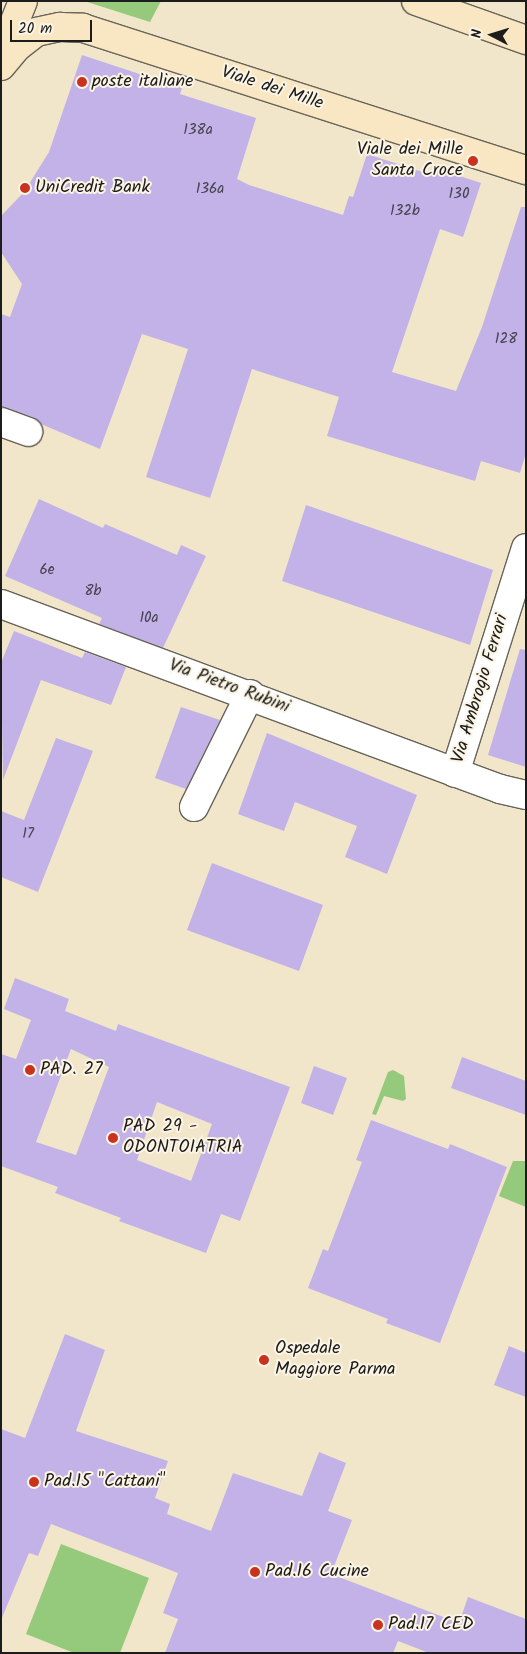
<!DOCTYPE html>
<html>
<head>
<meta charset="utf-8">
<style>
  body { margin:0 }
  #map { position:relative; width:527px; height:1654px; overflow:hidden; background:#f2e6ca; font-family:Kalam,sans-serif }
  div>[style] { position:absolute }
  .green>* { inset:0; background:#95ca7c }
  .building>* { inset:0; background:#c2b2e8 }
  .roads { filter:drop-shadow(1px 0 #676359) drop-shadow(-1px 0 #676359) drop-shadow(0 1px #676359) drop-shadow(0 -1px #676359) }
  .street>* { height:28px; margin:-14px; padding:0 14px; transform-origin:14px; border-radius:14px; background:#fff }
  .secondary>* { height:28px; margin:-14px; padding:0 14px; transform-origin:14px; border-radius:14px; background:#f9e7c3 }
  .dots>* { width:14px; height:14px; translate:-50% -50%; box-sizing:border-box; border:2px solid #fcf5e5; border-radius:50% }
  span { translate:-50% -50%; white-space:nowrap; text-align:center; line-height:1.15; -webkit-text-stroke:4px #fcf5e5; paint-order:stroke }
  .number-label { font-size:15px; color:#46424f }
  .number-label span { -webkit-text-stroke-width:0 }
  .poi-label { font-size:18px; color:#1c1c1c }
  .left { translate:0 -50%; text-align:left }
  .right { translate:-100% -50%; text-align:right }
  .street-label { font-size:18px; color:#1c1c1c }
  .frame { position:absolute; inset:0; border:2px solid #1c1c1c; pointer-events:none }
  .north { position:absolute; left:467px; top:10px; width:50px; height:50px; -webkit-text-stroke:4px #fcf5e5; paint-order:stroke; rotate:275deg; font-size:14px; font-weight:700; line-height:20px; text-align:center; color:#1c1c1c }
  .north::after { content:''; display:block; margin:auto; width:18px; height:22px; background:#1c1c1c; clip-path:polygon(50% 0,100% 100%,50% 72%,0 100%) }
  .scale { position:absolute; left:10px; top:20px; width:82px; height:22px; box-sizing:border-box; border:2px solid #1c1c1c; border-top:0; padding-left:6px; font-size:15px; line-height:18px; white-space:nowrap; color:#1c1c1c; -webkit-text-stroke:4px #fcf5e5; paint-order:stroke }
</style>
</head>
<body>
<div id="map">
  <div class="green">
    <div style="clip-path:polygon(84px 1px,161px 1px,150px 22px)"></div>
    <div style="clip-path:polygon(393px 1070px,404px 1076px,406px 1099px,403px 1101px,384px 1096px,376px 1115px,372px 1114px,388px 1072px)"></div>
    <div style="clip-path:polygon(513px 1161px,526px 1161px,526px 1207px,499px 1196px)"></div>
    <div style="clip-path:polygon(61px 1544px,149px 1578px,120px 1653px,74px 1653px,26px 1634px)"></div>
  </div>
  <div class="building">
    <div style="clip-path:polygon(82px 55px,182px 88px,180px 94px,256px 118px,237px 179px,249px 185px,343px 215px,349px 196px,353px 197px,367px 154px,432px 175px,435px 168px,481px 183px,463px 237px,440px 229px,392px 372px,456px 391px,482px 327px,521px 207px,526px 207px,526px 453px,520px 473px,481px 461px,475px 481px,327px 436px,339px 397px,252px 369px,210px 498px,146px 477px,188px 349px,142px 334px,100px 449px,41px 424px,33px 417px,1px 407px,1px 314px,10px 317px,22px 284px,1px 252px,1px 216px,24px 192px,49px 152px)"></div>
    <div style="clip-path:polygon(39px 499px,103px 528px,105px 524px,177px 555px,181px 545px,206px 556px,163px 648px,99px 624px,102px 618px,5px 576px)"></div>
    <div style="clip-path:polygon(306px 505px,493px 570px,470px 645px,282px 581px)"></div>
    <div style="clip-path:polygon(14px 631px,82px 658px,85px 652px,126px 667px,111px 705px,41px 680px,3px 780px,1px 663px)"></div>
    <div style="clip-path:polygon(520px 649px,526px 650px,526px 767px,488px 755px)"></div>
    <div style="clip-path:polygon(181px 707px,220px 720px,186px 789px,155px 778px)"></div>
    <div style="clip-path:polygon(267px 733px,417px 795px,387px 874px,345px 857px,357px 826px,295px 802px,284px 831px,238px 814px)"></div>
    <div style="clip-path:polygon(56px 738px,93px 751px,38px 892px,1px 877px,1px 811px,24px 820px)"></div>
    <div style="clip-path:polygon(212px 863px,323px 905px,299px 971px,187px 930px)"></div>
    <div style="clip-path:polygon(evenodd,15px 978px,69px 999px,65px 1011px,116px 1031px,118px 1024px,290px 1087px,240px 1221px,221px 1214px,206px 1253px,119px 1221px,121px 1218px,55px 1193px,58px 1187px,1px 1166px,1px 1054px,16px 1059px,31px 1020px,4px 1009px,15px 978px,71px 1049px,109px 1067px,76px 1155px,36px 1142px,71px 1049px,15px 978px,157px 1102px,212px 1124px,191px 1181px,137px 1160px,157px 1102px)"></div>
    <div style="clip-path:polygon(462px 1057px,526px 1081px,526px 1115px,451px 1088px)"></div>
    <div style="clip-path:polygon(314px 1066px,347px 1078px,333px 1115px,301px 1103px)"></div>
    <div style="clip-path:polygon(371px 1120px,448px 1149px,450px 1144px,507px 1167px,440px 1343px,386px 1323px,388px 1319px,308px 1288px,323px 1249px,328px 1251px,362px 1162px,356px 1160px)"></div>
    <div style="clip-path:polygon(65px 1334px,105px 1350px,76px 1431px,168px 1461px,155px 1498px,170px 1504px,167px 1514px,211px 1531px,233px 1473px,302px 1496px,319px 1452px,346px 1463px,328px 1511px,352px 1520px,331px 1574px,459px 1623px,468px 1597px,526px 1619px,526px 1653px,429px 1653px,398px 1641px,393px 1653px,165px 1653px,178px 1619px,163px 1613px,178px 1573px,51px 1524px,38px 1556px,29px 1553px,1px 1620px,1px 1429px,25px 1438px)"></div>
    <div style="clip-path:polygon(509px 1346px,526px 1353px,526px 1397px,494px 1385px)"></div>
  </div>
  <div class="roads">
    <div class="street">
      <div style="left:1px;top:422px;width:29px;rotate:20deg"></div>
      <div style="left:1px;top:604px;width:532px;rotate:20.34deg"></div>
      <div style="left:500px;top:789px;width:27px;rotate:13deg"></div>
      <div style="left:455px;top:773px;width:236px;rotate:-72.5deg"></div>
      <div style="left:194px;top:807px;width:126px;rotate:-63.6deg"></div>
    </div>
    <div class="secondary">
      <div style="left:416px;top:1px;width:117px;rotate:19.5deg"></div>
      <div style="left:1px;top:56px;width:59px;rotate:-68.2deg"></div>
      <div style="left:1px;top:66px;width:25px;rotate:-50deg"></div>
      <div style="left:17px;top:47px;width:24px;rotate:-38deg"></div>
      <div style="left:36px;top:32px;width:25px;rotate:-12deg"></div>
      <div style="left:60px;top:27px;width:23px;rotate:2deg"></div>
      <div style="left:83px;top:28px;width:465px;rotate:17.8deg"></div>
    </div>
  </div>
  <div class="dots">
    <div style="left:82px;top:82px;background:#c8321e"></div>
    <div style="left:473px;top:161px;background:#c8321e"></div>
    <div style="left:25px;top:188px;background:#c8321e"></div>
    <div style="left:30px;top:1070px;background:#c8321e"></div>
    <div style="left:113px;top:1138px;background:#c8321e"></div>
    <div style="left:264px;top:1360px;background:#c8321e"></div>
    <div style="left:34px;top:1482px;background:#c8321e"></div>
    <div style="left:255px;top:1572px;background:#c8321e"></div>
    <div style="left:378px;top:1625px;background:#c8321e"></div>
  </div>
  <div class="number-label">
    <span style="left:198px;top:131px">138a</span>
    <span style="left:210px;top:190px">136a</span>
    <span style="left:459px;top:195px">130</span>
    <span style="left:405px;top:212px">132b</span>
    <span style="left:506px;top:340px">128</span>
    <span style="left:47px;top:571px">6e</span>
    <span style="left:93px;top:592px">8b</span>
    <span style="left:149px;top:619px">10a</span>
    <span style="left:28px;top:835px">17</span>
  </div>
  <div class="poi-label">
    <span class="left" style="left:92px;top:82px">poste italiane</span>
    <span class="right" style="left:463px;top:161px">Viale dei Mille<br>Santa Croce</span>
    <span class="left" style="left:35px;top:188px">UniCredit Bank</span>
    <span class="left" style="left:40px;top:1070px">PAD. 27</span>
    <span class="left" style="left:123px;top:1138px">PAD 29 -<br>ODONTOIATRIA</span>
    <span class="left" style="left:275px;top:1360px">Ospedale<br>Maggiore Parma</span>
    <span class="left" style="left:44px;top:1482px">Pad.15 "Cattani"</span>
    <span class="left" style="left:265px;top:1572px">Pad.16 Cucine</span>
    <span class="left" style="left:388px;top:1625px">Pad.17 CED</span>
  </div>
  <div class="street-label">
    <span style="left:272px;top:89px;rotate:18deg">Viale dei Mille</span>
    <span style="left:229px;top:687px;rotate:20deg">Via Pietro Rubini</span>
    <span style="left:481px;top:689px;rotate:-73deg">Via Ambrogio Ferrari</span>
  </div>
  <div class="frame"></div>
  <div class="north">N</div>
  <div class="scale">20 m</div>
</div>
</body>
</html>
